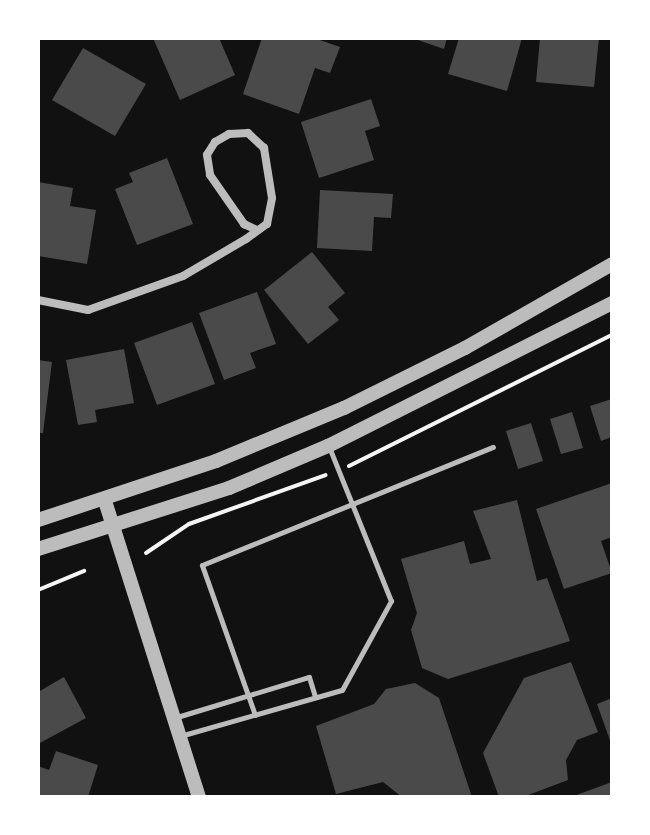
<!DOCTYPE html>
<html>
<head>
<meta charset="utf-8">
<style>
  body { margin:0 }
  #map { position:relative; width:650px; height:835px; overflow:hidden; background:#111; font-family:"PT Sans",sans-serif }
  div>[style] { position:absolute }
  .building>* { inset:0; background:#4a4a4a }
  .path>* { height:4px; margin:-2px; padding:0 2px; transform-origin:2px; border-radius:2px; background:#f5f5f5 }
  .service>* { height:5px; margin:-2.5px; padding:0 2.5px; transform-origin:2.5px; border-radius:2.5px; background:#bcbcbc }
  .minor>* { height:8px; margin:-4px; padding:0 4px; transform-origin:4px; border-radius:4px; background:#bcbcbc }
  .tertiary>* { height:14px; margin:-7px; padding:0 7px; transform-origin:7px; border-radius:7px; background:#bcbcbc }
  span { translate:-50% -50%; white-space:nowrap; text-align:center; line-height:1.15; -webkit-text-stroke:6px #fff; paint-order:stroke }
  .frame { position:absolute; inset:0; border:40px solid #fff; pointer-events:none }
</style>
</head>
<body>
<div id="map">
  <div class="building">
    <div style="clip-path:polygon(153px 38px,219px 38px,235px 75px,180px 100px)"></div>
    <div style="clip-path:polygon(262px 38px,314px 38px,340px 47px,330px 73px,315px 68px,299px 114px,243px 94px)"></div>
    <div style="clip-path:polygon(412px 38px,447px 38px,444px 49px)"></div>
    <div style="clip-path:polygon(459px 38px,522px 38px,507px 91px,448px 74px)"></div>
    <div style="clip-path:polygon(540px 38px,599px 38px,594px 87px,536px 82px)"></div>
    <div style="clip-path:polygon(83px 48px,146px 84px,115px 136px,52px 100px)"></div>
    <div style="clip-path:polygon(371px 99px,380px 126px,365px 131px,374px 160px,319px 178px,301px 122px)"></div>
    <div style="clip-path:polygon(167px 158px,193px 224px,137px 245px,115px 189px,133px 182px,129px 173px)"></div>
    <div style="clip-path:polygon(38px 182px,73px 188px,70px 206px,96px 210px,87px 264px,38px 256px)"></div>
    <div style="clip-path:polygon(320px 190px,393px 194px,391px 218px,374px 217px,372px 251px,317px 248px)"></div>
    <div style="clip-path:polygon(312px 252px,345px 293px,328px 307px,339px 320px,308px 344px,264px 290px)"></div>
    <div style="clip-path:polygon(257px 292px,276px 344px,250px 353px,256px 368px,224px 380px,199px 313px)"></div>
    <div style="clip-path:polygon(192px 322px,215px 384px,157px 405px,134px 343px)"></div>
    <div style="clip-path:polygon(124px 349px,134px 403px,95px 410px,97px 422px,78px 425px,66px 360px)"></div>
    <div style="clip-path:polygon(38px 360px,52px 362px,43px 433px,38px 433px)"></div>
    <div style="clip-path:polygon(612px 399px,612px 437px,601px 441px,590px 406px)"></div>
    <div style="clip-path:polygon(572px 412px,583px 448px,561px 454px,550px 419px)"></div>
    <div style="clip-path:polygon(531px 423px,543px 461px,518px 469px,506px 431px)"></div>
    <div style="clip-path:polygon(612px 483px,612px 537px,601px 541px,612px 573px,564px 589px,536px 509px)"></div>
    <div style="clip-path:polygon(517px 500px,537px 581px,547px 578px,570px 641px,448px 679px,422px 668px,411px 630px,417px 613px,401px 559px,464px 541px,470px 564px,491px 559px,473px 511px)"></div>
    <div style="clip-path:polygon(571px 662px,598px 732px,577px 740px,566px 760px,568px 780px,523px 797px,499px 797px,483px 753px,524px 678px)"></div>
    <div style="clip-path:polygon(64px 677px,86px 718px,38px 744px,38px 692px)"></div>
    <div style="clip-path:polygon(415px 683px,439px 698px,472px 797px,402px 797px,383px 782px,336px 794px,316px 726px,374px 704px,386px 689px)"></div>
    <div style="clip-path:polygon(612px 698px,612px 746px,597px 704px)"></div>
    <div style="clip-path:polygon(56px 751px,98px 765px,88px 797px,38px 795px,38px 766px,49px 770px)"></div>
    <div style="clip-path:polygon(612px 782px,612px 797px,571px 797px)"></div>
  </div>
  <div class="path">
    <div style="left:349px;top:466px;width:294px;rotate:-26.5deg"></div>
    <div style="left:146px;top:553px;width:52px;rotate:-34deg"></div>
    <div style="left:189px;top:524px;width:145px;rotate:-19.7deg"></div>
    <div style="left:38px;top:590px;width:50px;rotate:-22.4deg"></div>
  </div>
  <div class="service">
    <div style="left:255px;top:715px;width:159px;rotate:-109.5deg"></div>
    <div style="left:202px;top:565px;width:314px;rotate:-22.1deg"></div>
    <div style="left:177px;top:717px;width:138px;rotate:-16.9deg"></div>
    <div style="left:309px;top:677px;width:21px;rotate:73deg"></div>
    <div style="left:180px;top:736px;width:168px;rotate:-15.9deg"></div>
    <div style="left:342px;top:690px;width:102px;rotate:-61.2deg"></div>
    <div style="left:391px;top:601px;width:164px;rotate:-111.9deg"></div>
  </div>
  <div class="minor">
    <div style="left:38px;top:300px;width:51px;rotate:11.3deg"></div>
    <div style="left:88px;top:310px;width:101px;rotate:-19.7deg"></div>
    <div style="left:183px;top:276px;width:73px;rotate:-30.4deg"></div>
    <div style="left:246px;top:239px;width:26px;rotate:-36deg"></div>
    <div style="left:267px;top:224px;width:26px;rotate:-79deg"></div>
    <div style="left:272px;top:198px;width:51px;rotate:-99.1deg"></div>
    <div style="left:264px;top:148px;width:22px;rotate:-137deg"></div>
    <div style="left:248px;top:133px;width:19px;rotate:177deg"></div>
    <div style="left:229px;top:134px;width:16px;rotate:150deg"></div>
    <div style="left:215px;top:142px;width:15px;rotate:122deg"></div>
    <div style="left:207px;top:155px;width:20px;rotate:81deg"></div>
    <div style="left:210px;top:175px;width:60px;rotate:55.2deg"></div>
    <div style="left:244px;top:224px;width:14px;rotate:25deg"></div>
  </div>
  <div class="tertiary">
    <div style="left:105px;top:501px;width:311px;rotate:72.4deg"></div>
    <div style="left:38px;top:520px;width:188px;rotate:-18.3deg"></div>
    <div style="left:216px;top:461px;width:139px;rotate:-22.5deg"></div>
    <div style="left:344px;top:408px;width:135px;rotate:-26.4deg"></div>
    <div style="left:465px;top:348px;width:169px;rotate:-29.7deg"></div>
    <div style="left:38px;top:549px;width:201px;rotate:-17.7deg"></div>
    <div style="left:229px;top:488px;width:108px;rotate:-23deg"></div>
    <div style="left:328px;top:446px;width:318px;rotate:-26.7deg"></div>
  </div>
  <div class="frame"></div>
</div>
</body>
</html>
